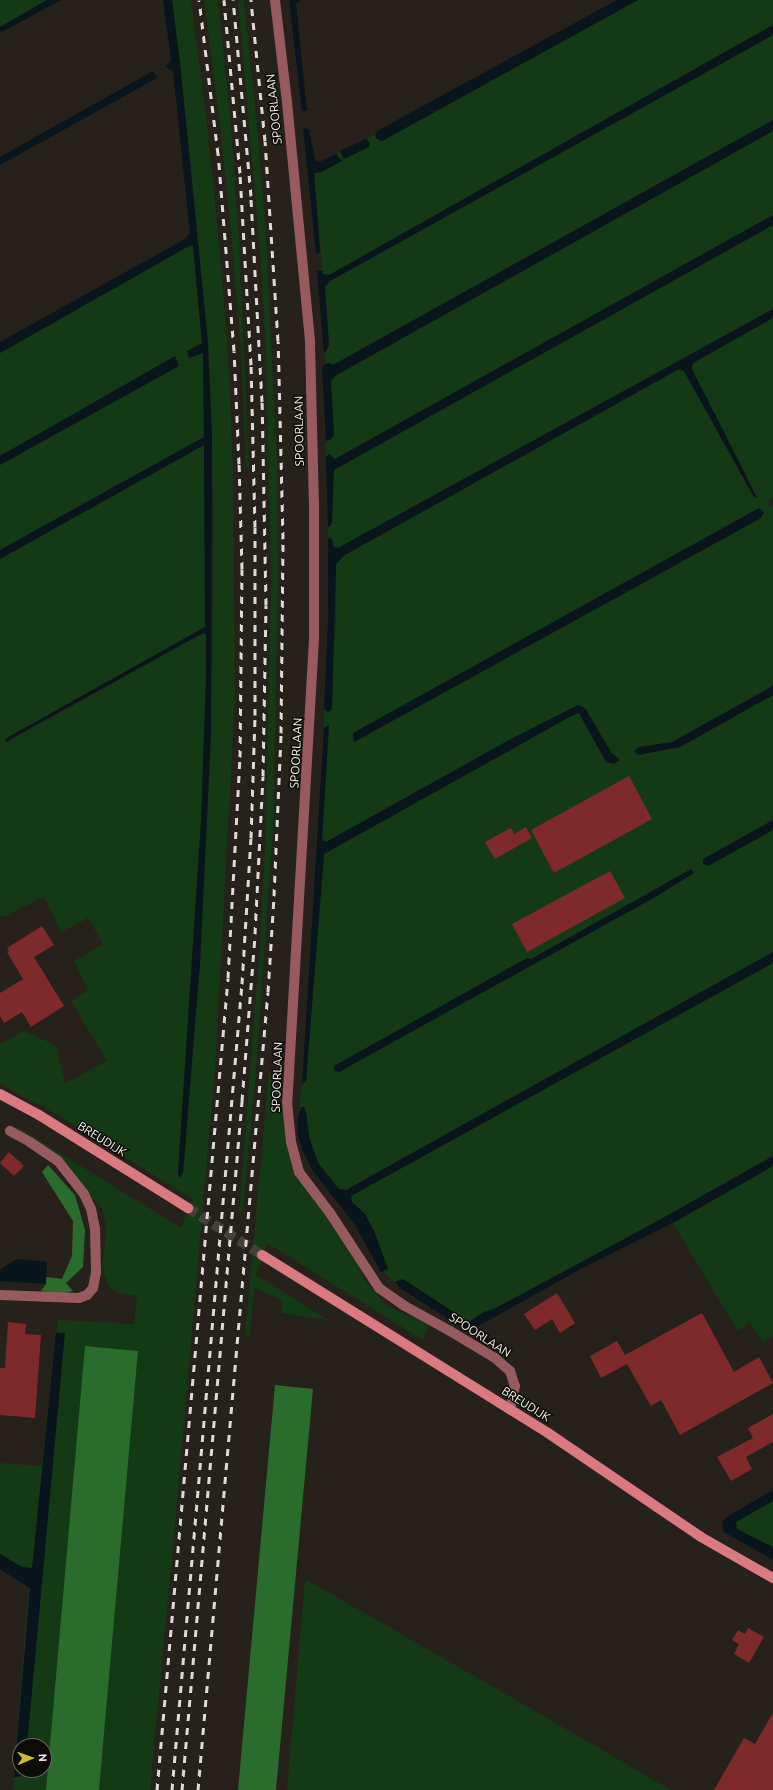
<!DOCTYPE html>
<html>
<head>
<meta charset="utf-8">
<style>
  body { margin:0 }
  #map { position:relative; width:773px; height:1790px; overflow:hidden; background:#26211a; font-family:Ubuntu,sans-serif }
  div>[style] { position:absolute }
  .green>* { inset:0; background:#143a15 }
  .forest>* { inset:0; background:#2a6c2b }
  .water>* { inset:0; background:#08151c }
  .building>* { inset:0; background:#7f2a2a }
  .secondary-tunnel>* { height:10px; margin-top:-5px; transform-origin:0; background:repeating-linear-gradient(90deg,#45413a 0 10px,transparent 0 15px) }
  .street>* { height:10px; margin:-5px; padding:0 5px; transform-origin:5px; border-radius:5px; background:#975a5e }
  .secondary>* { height:10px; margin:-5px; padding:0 5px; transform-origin:5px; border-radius:5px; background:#da797f }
  .rail>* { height:3px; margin-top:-1.5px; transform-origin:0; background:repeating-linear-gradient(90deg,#dedad5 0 7px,transparent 0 14px) }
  span { translate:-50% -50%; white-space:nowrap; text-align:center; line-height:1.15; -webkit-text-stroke:3px #0d0b08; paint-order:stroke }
  .street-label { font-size:12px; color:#f7f4ef }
  .north { position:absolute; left:12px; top:1738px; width:40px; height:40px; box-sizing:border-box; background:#0d0b08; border:1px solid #6b6864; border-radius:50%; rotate:88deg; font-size:11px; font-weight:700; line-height:16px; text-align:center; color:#f7f4ef }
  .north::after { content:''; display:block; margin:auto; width:14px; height:18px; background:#cbba39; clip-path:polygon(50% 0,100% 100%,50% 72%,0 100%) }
</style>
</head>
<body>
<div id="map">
  <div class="green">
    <div style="clip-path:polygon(0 0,47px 0,0 27px)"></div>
    <div style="clip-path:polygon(evenodd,172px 0,191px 0,208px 133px,219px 243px,228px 353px,233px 468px,235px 700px,215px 1068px,175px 1524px,150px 1790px,99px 1790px,138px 1351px,86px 1346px,46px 1790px,13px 1790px,25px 1632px,31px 1568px,22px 1567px,0 1554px,0 1463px,42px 1466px,58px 1320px,134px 1324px,137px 1296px,114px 1292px,108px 1285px,102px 1266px,106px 1236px,106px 1222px,102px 1209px,73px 1174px,16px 1131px,18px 1127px,181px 1228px,192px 1199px,43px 1106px,28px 1100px,0 1083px,0 1044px,23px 1031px,56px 1045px,65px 1083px,107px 1061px,71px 1001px,88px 990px,74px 961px,103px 944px,88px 918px,61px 932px,44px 897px,5px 916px,0 916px,0 559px,204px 445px,205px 627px,5px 739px,5px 742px,7px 742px,203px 633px,206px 634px,206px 680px,201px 821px,178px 1173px,179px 1178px,183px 1173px,200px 963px,207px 821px,212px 679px,213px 523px,212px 438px,208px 343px,191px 168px,172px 0,20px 1746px,44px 1746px,44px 1770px,20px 1770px,20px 1746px)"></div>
    <div style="clip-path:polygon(204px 0,218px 0,231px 127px,239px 239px,249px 467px,246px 467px,241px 353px,232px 242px,221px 133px)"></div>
    <div style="clip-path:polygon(238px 0,244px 0,257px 125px,266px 237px,277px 465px,278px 582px,273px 828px,256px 1070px,243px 1212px,239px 1211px,260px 945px,266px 828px,271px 582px,266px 349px,259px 237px)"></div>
    <div style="clip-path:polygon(638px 0,773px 0,773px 25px,329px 275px,323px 274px,314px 173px,321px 172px,342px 161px,336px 154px,340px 151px,344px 159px,368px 141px,366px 139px,375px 135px,377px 139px,382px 141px)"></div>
    <div style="clip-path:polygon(773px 35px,773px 120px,333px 365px,330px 363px,325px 364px,324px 354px,329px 345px,325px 287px,330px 281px)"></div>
    <div style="clip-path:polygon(773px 131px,773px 215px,335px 459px,329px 454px,326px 457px,326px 441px,331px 439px,334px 435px,331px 381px,335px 376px)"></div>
    <div style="clip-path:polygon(773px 225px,773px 309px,338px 548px,334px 547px,332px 539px,328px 538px,328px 527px,331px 525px,332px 521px,333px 470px)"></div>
    <div style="clip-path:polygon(189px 246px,193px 246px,203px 353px,204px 437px,0 550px,0 465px,179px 365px,175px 357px,0 456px,0 353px)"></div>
    <div style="clip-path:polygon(evenodd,773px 318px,773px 498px,769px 500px,770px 505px,773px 507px,773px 686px,672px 742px,639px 747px,638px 755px,680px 747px,773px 695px,773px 820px,703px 860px,708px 866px,773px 830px,773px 952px,346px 1190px,339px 1189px,318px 1163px,309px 1137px,306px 1112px,300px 1112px,299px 1104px,302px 1084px,306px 1081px,324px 854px,573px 715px,579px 713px,592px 736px,611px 752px,585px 708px,511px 739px,326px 842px,322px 841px,329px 729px,329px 725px,324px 728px,324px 709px,328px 712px,336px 621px,336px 564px,343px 556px,679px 369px,684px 371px,753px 496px,757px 497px,692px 369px,693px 363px,773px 318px,763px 512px,761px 518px,354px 742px,353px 733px,763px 512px)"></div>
    <div style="clip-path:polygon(773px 963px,773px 1156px,654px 1223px,494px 1309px,484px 1312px,468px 1322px,395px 1282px,400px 1288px,383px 1271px,388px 1268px,365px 1214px,352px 1202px,351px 1196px)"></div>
    <div style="clip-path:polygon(269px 1071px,277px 1084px,277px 1111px,283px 1112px,292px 1166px,355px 1256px,364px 1279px,386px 1306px,429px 1324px,423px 1340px,267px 1243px,256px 1275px,328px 1320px,282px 1313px,282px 1300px,254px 1288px,250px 1337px,245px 1336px)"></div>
    <div style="clip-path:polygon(773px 1166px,773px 1336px,762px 1342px,750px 1323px,738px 1331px,673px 1223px)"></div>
    <div style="clip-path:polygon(773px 1501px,773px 1547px,737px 1529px,736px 1522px)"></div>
    <div style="clip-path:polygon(305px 1579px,518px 1701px,671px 1790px,287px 1790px)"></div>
  </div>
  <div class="forest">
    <div style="clip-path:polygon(48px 1165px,75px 1195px,85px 1230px,83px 1267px,66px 1283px,73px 1291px,60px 1294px,41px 1291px,46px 1284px,46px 1277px,62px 1279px,72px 1256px,73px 1221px,42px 1172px)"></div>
    <div style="clip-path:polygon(85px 1346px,138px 1351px,99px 1790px,46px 1790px)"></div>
    <div style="clip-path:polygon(275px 1385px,313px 1389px,276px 1790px,238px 1790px)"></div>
  </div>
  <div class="water">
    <div style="clip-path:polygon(47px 0,61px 0,0 33px,0 27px)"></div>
    <div style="clip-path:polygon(163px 0,172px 0,180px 62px,208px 343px,212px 438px,211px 734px,200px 963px,183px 1173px,179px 1178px,178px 1173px,201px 821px,206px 680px,206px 634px,203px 633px,5px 742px,5px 739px,205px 627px,204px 445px,0 559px,0 550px,204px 437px,203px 353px,189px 358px,187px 351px,202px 343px,193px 246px,189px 246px,0 353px,0 342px,185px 239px,190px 233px,173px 71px,166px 67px,171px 59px)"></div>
    <div style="clip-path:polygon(289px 0,301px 0,296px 4px,307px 111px,302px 111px)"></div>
    <div style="clip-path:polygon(617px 0,638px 0,382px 141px,377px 139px,375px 135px,377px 131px)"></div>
    <div style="clip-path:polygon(773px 25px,773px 35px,330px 281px,325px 287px,329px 345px,324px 354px,317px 271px,323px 271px,323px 274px,329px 275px)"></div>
    <div style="clip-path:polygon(153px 71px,157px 78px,0 165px,0 157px)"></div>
    <div style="clip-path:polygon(773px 120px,773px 131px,335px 376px,331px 381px,334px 435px,331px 439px,326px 441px,322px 368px,325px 364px,330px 363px,333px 365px)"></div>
    <div style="clip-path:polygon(303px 128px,309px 129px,315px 160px,319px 162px,336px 154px,342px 161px,321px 172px,314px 173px,320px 253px,316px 253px)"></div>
    <div style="clip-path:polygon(366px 139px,370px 143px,369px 147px,344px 159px,340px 151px)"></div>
    <div style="clip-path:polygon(773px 215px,773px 225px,334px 470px,332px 521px,331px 525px,328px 527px,326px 457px,329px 454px,335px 459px)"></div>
    <div style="clip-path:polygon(773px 309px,773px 318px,693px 363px,692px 369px,757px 498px,754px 497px,684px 371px,679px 369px,343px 556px,336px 565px,332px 709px,328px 712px,324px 709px,328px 621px,328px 538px,332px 539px,334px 547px,338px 548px)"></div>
    <div style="clip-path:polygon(175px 356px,179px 366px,0 465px,0 456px)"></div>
    <div style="clip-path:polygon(759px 508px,764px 512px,761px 518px,354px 742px,353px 733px)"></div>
    <div style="clip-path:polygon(773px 686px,773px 695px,680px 747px,638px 755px,634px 751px,639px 747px,672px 742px)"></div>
    <div style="clip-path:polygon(578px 705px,585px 708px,611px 752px,620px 760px,614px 764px,606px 762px,579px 713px,573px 715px,324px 854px,306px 1081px,302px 1084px,324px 728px,329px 725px,322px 840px,326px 842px,511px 739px)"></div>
    <div style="clip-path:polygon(773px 820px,773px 830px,708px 866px,703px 864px,703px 859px)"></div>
    <div style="clip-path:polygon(691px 869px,694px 873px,657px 896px,339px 1072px,335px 1071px,334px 1066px,527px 958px,531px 959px)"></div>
    <div style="clip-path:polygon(773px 952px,773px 963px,351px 1196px,352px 1202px,365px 1214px,375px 1233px,388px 1269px,381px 1272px,355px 1225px,313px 1171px,302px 1149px,297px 1132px,298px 1118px,301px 1107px,304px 1107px,306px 1112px,309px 1137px,318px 1163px,339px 1189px,346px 1190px)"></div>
    <div style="clip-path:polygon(773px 1156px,773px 1166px,673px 1223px,577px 1271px,475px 1328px,509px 1351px,507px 1354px,431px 1308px,400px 1288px,395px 1282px,403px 1279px,469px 1322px,484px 1312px,494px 1309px,654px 1223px)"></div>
    <div style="clip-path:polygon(19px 1259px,47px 1262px,46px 1284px,0 1281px,0 1270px,13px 1261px)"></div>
    <div style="clip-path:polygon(56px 1333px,65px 1333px,27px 1746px,20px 1746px,20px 1770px,25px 1770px,24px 1776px,14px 1777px,30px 1588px,0 1569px,0 1554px,22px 1567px,32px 1568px)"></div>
    <div style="clip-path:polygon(773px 1490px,773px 1501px,736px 1522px,737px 1529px,773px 1547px,773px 1560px,724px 1532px,722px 1522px,728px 1516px)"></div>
  </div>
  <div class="building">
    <div style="clip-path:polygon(629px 776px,652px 819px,554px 873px,531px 830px)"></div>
    <div style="clip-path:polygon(526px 827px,532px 838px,495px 859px,485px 842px,511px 828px,514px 834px)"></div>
    <div style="clip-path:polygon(610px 871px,625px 898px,527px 952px,512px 924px)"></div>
    <div style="clip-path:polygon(42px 926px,54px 945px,34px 957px,64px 1006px,31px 1027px,22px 1012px,4px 1023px,0 1016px,0 993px,23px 979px,7px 952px,9px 951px,7px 948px)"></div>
    <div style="clip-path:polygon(9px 1152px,24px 1166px,14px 1176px,0 1163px)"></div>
    <div style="clip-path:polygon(557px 1293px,575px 1323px,560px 1333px,552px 1319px,535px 1330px,524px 1314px)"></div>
    <div style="clip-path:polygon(702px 1313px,734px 1372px,759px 1357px,773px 1383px,680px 1435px,661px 1400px,651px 1406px,627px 1364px,601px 1378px,590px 1356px,617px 1341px,625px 1355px)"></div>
    <div style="clip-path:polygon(8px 1322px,26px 1324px,25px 1334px,41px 1335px,35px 1418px,0 1415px,0 1368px,5px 1368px)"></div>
    <div style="clip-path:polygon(773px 1414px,773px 1442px,746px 1457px,752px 1469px,731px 1481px,717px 1457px,753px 1438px,748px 1428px)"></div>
    <div style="clip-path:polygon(748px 1628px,764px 1637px,749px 1663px,734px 1654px,739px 1644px,732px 1640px,738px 1630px,745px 1634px)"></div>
    <div style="clip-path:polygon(773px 1713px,773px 1790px,714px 1790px,744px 1738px,755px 1744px)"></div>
  </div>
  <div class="secondary-tunnel">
    <div style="left:188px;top:1208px;width:88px;rotate:32.4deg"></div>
  </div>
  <div class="street">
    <div style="left:275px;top:0;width:103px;rotate:83.3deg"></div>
    <div style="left:287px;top:102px;width:242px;rotate:84.5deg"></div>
    <div style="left:310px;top:343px;width:160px;rotate:88.6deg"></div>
    <div style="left:314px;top:503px;width:136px;rotate:90deg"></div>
    <div style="left:314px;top:639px;width:464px;rotate:93.3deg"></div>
    <div style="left:287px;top:1102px;width:40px;rotate:84.3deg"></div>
    <div style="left:291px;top:1142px;width:31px;rotate:75deg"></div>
    <div style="left:299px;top:1172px;width:51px;rotate:52.9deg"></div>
    <div style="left:330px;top:1213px;width:90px;rotate:56.8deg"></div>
    <div style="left:379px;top:1288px;width:29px;rotate:35deg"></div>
    <div style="left:403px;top:1305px;width:54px;rotate:29deg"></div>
    <div style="left:450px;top:1331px;width:52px;rotate:31deg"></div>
    <div style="left:495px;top:1358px;width:20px;rotate:41deg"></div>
    <div style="left:510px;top:1371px;width:16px;rotate:72deg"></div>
    <div style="left:515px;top:1386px;width:24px;rotate:102deg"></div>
    <div style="left:0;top:1295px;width:79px;rotate:2.2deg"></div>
    <div style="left:79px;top:1298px;width:9px;rotate:-21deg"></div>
    <div style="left:87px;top:1295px;width:9px;rotate:-49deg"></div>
    <div style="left:93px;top:1288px;width:16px;rotate:-79deg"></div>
    <div style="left:96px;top:1272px;width:43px;rotate:-91.3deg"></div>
    <div style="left:95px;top:1229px;width:20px;rotate:-101deg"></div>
    <div style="left:91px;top:1209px;width:17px;rotate:-115deg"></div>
    <div style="left:84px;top:1194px;width:42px;rotate:-128.2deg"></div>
    <div style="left:58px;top:1161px;width:34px;rotate:-146deg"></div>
    <div style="left:30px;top:1142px;width:23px;rotate:-151deg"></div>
  </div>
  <div class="secondary">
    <div style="left:0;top:1094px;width:44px;rotate:28.3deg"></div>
    <div style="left:39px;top:1115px;width:176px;rotate:32deg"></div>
    <div style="left:262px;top:1255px;width:337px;rotate:31.9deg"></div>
    <div style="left:548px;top:1433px;width:185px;rotate:34.2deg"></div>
    <div style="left:701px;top:1537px;width:83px;rotate:29.7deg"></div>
  </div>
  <div class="rail">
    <div style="left:157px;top:1790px;width:815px;rotate:-85deg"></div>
    <div style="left:228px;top:978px;width:221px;rotate:-86.9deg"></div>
    <div style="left:240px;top:757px;width:188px;rotate:-89.4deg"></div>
    <div style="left:242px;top:569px;width:105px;rotate:-91.6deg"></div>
    <div style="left:239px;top:464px;width:113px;rotate:-92.5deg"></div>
    <div style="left:234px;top:351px;width:198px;rotate:-94.6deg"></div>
    <div style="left:218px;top:154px;width:155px;rotate:-97deg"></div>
    <div style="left:172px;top:1790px;width:809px;rotate:-85.04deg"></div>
    <div style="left:242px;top:984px;width:146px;rotate:-86.5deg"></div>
    <div style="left:251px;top:838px;width:123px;rotate:-88.1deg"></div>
    <div style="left:255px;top:715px;width:188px;rotate:-90deg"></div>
    <div style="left:255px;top:527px;width:162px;rotate:-91.4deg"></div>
    <div style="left:251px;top:365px;width:192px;rotate:-93.3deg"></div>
    <div style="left:240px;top:173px;width:174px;rotate:-95.3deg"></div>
    <div style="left:182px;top:1790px;width:692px;rotate:-85.02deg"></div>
    <div style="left:242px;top:1101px;width:168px;rotate:-85.5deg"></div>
    <div style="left:255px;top:934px;width:158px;rotate:-87.1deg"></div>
    <div style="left:263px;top:776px;width:171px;rotate:-89deg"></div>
    <div style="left:266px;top:605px;width:203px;rotate:-91.1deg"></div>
    <div style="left:262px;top:402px;width:206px;rotate:-93.1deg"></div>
    <div style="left:251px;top:196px;width:197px;rotate:-95.2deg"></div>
    <div style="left:198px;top:1790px;width:801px;rotate:-84.99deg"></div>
    <div style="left:268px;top:992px;width:96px;rotate:-86.4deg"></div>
    <div style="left:274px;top:896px;width:163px;rotate:-87.5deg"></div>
    <div style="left:281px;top:733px;width:194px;rotate:-89.4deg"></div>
    <div style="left:283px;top:539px;width:198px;rotate:-91.4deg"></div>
    <div style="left:278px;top:341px;width:200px;rotate:-93.7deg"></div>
    <div style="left:265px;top:141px;width:142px;rotate:-95.7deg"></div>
  </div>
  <div class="street-label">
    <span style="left:274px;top:109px;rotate:-96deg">SPOORLAAN</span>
    <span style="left:299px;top:431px;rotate:-91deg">SPOORLAAN</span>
    <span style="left:296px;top:753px;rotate:-87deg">SPOORLAAN</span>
    <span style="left:277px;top:1077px;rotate:-88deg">SPOORLAAN</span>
    <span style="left:102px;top:1139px;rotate:32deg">BREUDIJK</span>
    <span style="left:480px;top:1335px;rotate:33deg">SPOORLAAN</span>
    <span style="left:526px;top:1404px;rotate:32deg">BREUDIJK</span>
  </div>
  <div class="north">N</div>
</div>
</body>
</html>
